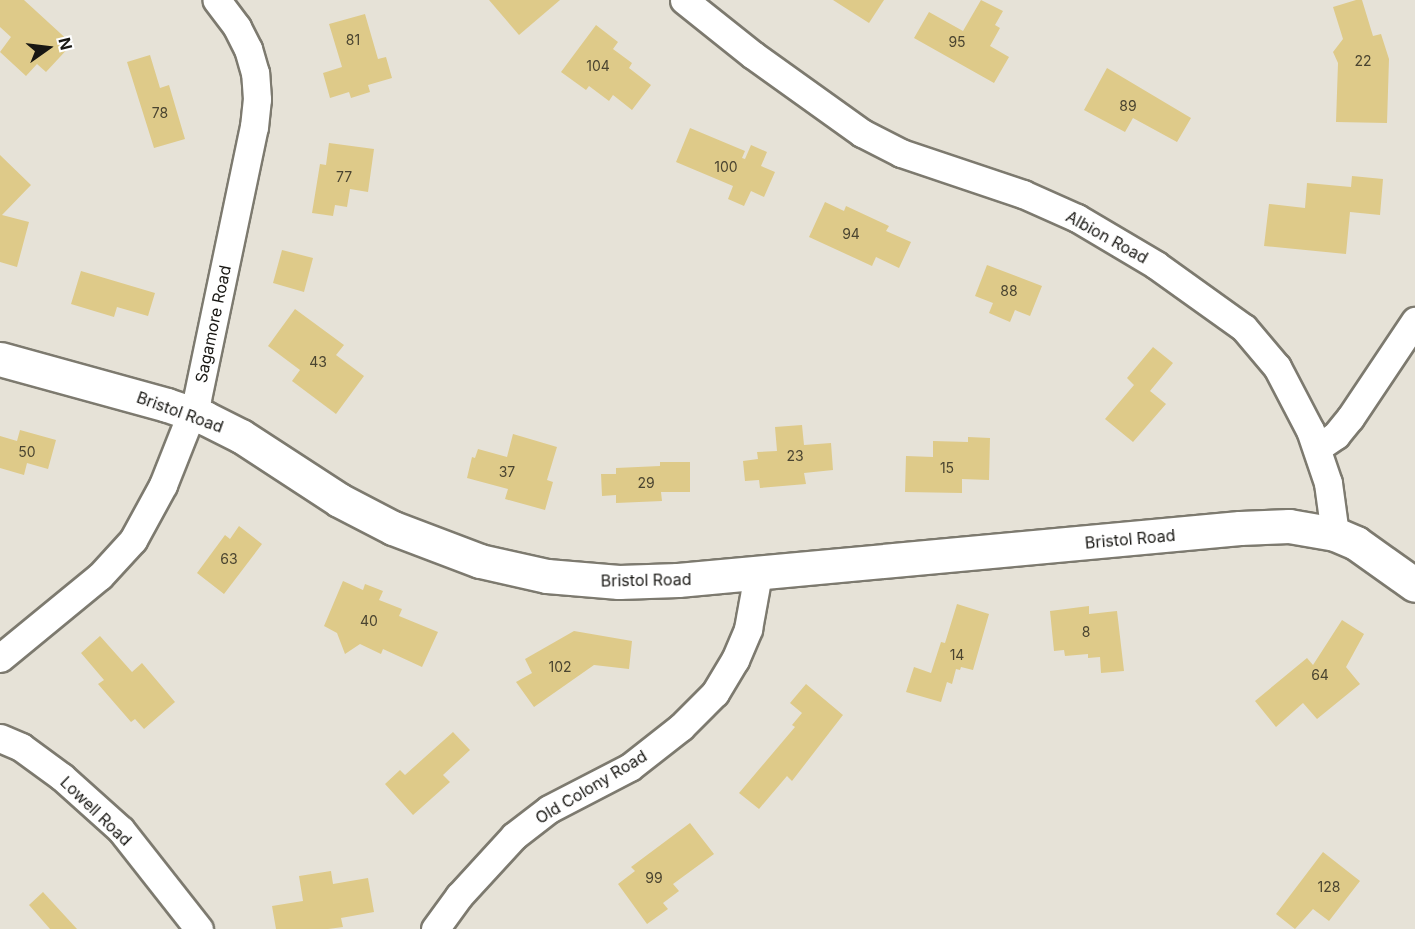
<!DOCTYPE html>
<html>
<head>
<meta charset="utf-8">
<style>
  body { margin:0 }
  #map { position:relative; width:1415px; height:929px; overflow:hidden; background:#e6e2d7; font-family:Inter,sans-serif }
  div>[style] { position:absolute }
  .building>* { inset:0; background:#deca89 }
  .roads { filter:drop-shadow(2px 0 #7d7a6f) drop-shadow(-2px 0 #7d7a6f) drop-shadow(0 2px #7d7a6f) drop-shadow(0 -2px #7d7a6f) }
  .street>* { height:27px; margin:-13.5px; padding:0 13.5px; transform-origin:13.5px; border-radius:13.5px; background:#fff }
  .secondary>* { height:33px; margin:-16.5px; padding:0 16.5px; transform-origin:16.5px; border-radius:16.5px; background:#fff }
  span { translate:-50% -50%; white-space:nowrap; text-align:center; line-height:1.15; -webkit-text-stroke:4.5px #fff; paint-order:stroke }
  .number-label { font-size:14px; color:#4a4430 }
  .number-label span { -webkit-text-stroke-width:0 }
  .street-label { font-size:16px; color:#181713 }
  .north { position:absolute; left:18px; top:18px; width:60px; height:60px; -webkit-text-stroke:4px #fff; paint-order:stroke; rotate:76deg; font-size:16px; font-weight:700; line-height:24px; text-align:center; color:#181713 }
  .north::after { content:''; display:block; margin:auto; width:21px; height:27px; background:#181713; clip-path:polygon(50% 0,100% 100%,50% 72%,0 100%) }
</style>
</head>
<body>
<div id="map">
  <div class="building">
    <div style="clip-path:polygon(0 0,24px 0,72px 44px,46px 72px,37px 64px,26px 76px,0 52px,11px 37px,0 27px)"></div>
    <div style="clip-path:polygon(489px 0,560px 0,519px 35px)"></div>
    <div style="clip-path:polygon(833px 0,884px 0,869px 23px)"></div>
    <div style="clip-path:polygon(981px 0,1003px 11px,995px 25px,1000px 28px,990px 46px,1009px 57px,994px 83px,914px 38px,929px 12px,963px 31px)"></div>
    <div style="clip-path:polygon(1356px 0,1362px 0,1373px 36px,1381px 34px,1389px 59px,1387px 123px,1336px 122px,1338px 63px,1333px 52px,1343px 39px,1333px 7px)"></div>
    <div style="clip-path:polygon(365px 14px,378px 59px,386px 57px,392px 78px,368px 85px,370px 92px,351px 98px,349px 92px,330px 98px,323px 73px,342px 67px,329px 24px)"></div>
    <div style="clip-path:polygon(596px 25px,618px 42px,613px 49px,632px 63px,629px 68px,651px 85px,632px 110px,613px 95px,609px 101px,589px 86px,586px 90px,561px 72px)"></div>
    <div style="clip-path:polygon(150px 55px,160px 88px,169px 85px,185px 139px,154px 148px,127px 62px)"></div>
    <div style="clip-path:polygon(1107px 68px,1191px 118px,1177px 142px,1133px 118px,1125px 132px,1084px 110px)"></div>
    <div style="clip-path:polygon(690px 128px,745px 151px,742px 158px,745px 159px,751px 145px,767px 152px,761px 166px,775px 172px,764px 197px,751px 191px,744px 206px,728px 199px,733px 186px,676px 162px)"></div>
    <div style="clip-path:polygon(329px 143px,374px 149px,368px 192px,350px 189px,347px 207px,335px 205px,333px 216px,312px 213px,320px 164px,326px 165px)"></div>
    <div style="clip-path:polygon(0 155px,31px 185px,2px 215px,29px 222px,17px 267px,0 262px)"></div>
    <div style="clip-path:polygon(1352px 176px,1383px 179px,1380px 215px,1350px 212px,1346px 254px,1264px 246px,1269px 204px,1305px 208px,1307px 183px,1351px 187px)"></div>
    <div style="clip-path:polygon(825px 202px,844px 211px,846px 206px,889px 226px,886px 231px,911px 242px,899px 268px,876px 257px,872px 266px,809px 237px)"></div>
    <div style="clip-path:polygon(282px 250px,313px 258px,304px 292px,273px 283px)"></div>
    <div style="clip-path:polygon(987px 265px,1042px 286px,1030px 316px,1015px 310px,1010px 322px,989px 313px,993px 303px,975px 296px)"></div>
    <div style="clip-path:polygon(81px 271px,155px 293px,148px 316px,117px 307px,114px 317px,71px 304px)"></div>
    <div style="clip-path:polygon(295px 309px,344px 345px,336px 355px,364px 376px,336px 414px,292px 381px,300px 370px,268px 346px)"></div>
    <div style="clip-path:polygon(1153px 347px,1173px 363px,1150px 391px,1166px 404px,1133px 442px,1105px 419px,1134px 385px,1127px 378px)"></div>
    <div style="clip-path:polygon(802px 425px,804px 445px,831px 443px,833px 470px,804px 473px,806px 484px,760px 488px,759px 480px,745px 481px,743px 461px,758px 459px,757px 452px,777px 451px,775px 427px)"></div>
    <div style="clip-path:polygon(20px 430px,56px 440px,48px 469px,27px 463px,24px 475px,0 468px,0 436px,17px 441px)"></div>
    <div style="clip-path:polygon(513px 434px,557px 447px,547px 480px,553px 482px,545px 510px,505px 499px,508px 489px,467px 478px,472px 457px,475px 458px,478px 449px,507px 457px)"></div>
    <div style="clip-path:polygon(968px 437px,990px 438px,989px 480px,962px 479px,962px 493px,905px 492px,906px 456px,933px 457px,933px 441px,968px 442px)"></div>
    <div style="clip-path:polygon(660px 462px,690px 462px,690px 492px,661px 492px,662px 501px,616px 503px,616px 495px,602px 496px,601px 474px,616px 474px,616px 468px,660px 466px)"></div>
    <div style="clip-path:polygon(239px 526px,262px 544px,224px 594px,197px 573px,225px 535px,230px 539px)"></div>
    <div style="clip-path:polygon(343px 581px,363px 590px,365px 584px,383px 591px,379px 600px,402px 609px,399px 616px,438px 632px,422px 667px,383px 649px,381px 654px,360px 644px,345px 654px,337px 633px,324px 626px)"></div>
    <div style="clip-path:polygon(957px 604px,989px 614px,973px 670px,961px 667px,960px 670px,956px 669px,952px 684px,947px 682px,941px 702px,906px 692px,914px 667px,931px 673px,941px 642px,945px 643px)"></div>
    <div style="clip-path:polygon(1089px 606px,1089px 614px,1117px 611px,1124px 671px,1101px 673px,1100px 657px,1088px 658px,1088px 654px,1065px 656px,1064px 650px,1054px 651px,1050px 611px)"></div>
    <div style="clip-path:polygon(1342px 620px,1364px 634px,1346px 667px,1360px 684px,1317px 719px,1303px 703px,1276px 727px,1255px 701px,1307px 658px,1313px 665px)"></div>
    <div style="clip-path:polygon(574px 631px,632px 641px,629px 669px,594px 665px,534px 707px,516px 682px,532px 673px,525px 659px)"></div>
    <div style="clip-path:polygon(100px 636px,132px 672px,142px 663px,175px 702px,144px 729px,135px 719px,131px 722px,98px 684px,104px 680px,81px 653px)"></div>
    <div style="clip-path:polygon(806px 684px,843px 715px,792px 781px,787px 776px,759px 809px,739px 793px,795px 727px,792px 725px,802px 713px,790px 703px)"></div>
    <div style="clip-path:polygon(453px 732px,470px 750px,443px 775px,450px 782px,413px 815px,385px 784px,400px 770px,405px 775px)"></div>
    <div style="clip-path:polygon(690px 823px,714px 854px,673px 884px,679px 891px,663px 903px,668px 909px,647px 924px,618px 884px,635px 871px,631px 867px)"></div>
    <div style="clip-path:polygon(1323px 852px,1360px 881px,1329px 921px,1313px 909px,1295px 929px,1276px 914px)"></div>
    <div style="clip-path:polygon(331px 871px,333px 884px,368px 878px,374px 912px,341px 918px,343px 927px,328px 929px,276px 929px,272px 906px,303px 901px,299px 876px)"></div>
    <div style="clip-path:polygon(43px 892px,77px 929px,50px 929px,29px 905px)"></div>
  </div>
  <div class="roads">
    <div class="street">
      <div style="left:684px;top:0;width:88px;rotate:38.6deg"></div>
      <div style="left:753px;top:55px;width:134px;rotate:35.6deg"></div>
      <div style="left:862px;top:133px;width:44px;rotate:27.1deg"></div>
      <div style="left:901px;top:153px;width:129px;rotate:18.6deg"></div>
      <div style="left:1023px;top:194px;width:59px;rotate:24deg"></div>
      <div style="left:1077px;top:218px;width:92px;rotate:30.7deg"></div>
      <div style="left:1156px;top:265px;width:108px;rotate:35.6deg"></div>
      <div style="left:1244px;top:328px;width:51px;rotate:49.8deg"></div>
      <div style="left:1277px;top:367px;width:71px;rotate:62.4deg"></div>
      <div style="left:1310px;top:430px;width:56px;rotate:71.2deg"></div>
      <div style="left:1328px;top:483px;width:51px;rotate:82.2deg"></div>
      <div style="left:1317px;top:448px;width:23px;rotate:-34deg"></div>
      <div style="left:1336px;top:435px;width:22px;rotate:-51deg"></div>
      <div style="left:1350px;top:418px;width:117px;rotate:-56.2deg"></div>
      <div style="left:0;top:658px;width:129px;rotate:-39.4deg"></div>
      <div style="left:100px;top:576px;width:49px;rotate:-47.5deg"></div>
      <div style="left:133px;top:540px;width:63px;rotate:-61.4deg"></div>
      <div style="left:163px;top:485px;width:92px;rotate:-68.4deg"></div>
      <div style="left:197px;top:399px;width:278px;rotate:-78.2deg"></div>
      <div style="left:254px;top:127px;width:28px;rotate:-84deg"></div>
      <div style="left:257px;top:99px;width:26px;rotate:-94deg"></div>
      <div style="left:255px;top:73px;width:25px;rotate:-106deg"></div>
      <div style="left:248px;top:49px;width:25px;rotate:-117deg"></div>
      <div style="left:237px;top:27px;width:34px;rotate:-127deg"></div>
      <div style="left:0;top:738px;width:23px;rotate:23deg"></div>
      <div style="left:21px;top:747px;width:51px;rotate:36.2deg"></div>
      <div style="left:62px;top:777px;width:79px;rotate:41.9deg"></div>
      <div style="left:121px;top:830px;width:126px;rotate:51.8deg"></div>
      <div style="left:435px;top:929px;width:41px;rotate:-54deg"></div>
      <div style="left:459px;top:896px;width:81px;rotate:-47.5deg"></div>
      <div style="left:514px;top:836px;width:44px;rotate:-37.6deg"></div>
      <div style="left:549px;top:809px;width:91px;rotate:-27.4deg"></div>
      <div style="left:630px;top:767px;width:65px;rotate:-38.1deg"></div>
      <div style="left:681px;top:727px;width:48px;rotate:-45deg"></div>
      <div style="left:715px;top:693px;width:39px;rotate:-59deg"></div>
      <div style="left:735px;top:660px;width:34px;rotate:-67deg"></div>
      <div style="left:748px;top:629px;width:56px;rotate:-79.7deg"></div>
    </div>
    <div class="secondary">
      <div style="left:0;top:359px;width:173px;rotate:15.4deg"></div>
      <div style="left:167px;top:405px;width:40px;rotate:18.9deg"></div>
      <div style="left:205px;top:418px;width:40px;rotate:26.6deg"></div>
      <div style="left:241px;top:436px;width:117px;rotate:33.1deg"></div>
      <div style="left:339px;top:500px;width:61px;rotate:27.4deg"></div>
      <div style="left:393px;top:528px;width:93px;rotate:20.8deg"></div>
      <div style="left:480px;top:561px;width:69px;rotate:12.6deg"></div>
      <div style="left:547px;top:576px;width:72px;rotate:4.8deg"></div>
      <div style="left:619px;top:582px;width:59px;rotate:-1.9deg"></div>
      <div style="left:678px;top:580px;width:564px;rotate:-5.29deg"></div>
      <div style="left:1240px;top:528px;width:49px;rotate:-2.3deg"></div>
      <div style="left:1289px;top:526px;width:47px;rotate:9.9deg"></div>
      <div style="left:1335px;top:534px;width:23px;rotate:23deg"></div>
      <div style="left:1356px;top:543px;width:72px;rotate:35.4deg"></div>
    </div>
  </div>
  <div class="number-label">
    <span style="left:353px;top:40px">81</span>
    <span style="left:957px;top:42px">95</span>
    <span style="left:1363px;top:61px">22</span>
    <span style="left:598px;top:66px">104</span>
    <span style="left:1128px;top:106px">89</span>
    <span style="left:160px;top:113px">78</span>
    <span style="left:726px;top:167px">100</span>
    <span style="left:344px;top:177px">77</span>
    <span style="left:851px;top:234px">94</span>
    <span style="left:1009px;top:291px">88</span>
    <span style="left:318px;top:362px">43</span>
    <span style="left:27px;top:452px">50</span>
    <span style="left:795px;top:456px">23</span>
    <span style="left:947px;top:468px">15</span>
    <span style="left:507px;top:472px">37</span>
    <span style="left:646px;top:483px">29</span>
    <span style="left:229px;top:559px">63</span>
    <span style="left:369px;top:621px">40</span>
    <span style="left:1086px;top:632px">8</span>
    <span style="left:957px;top:655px">14</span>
    <span style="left:560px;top:667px">102</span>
    <span style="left:1320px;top:675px">64</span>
    <span style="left:654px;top:878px">99</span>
    <span style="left:1329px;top:887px">128</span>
  </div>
  <div class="street-label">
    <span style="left:1107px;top:237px;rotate:29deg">Albion Road</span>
    <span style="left:213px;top:324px;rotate:-78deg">Sagamore Road</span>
    <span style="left:180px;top:412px;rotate:20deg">Bristol Road</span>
    <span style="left:1130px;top:539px;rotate:-5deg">Bristol Road</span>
    <span style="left:646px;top:580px;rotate:-1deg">Bristol Road</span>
    <span style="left:591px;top:787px;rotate:-31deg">Old Colony Road</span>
    <span style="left:96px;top:811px;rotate:44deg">Lowell Road</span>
  </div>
  <div class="north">N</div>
</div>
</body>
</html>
